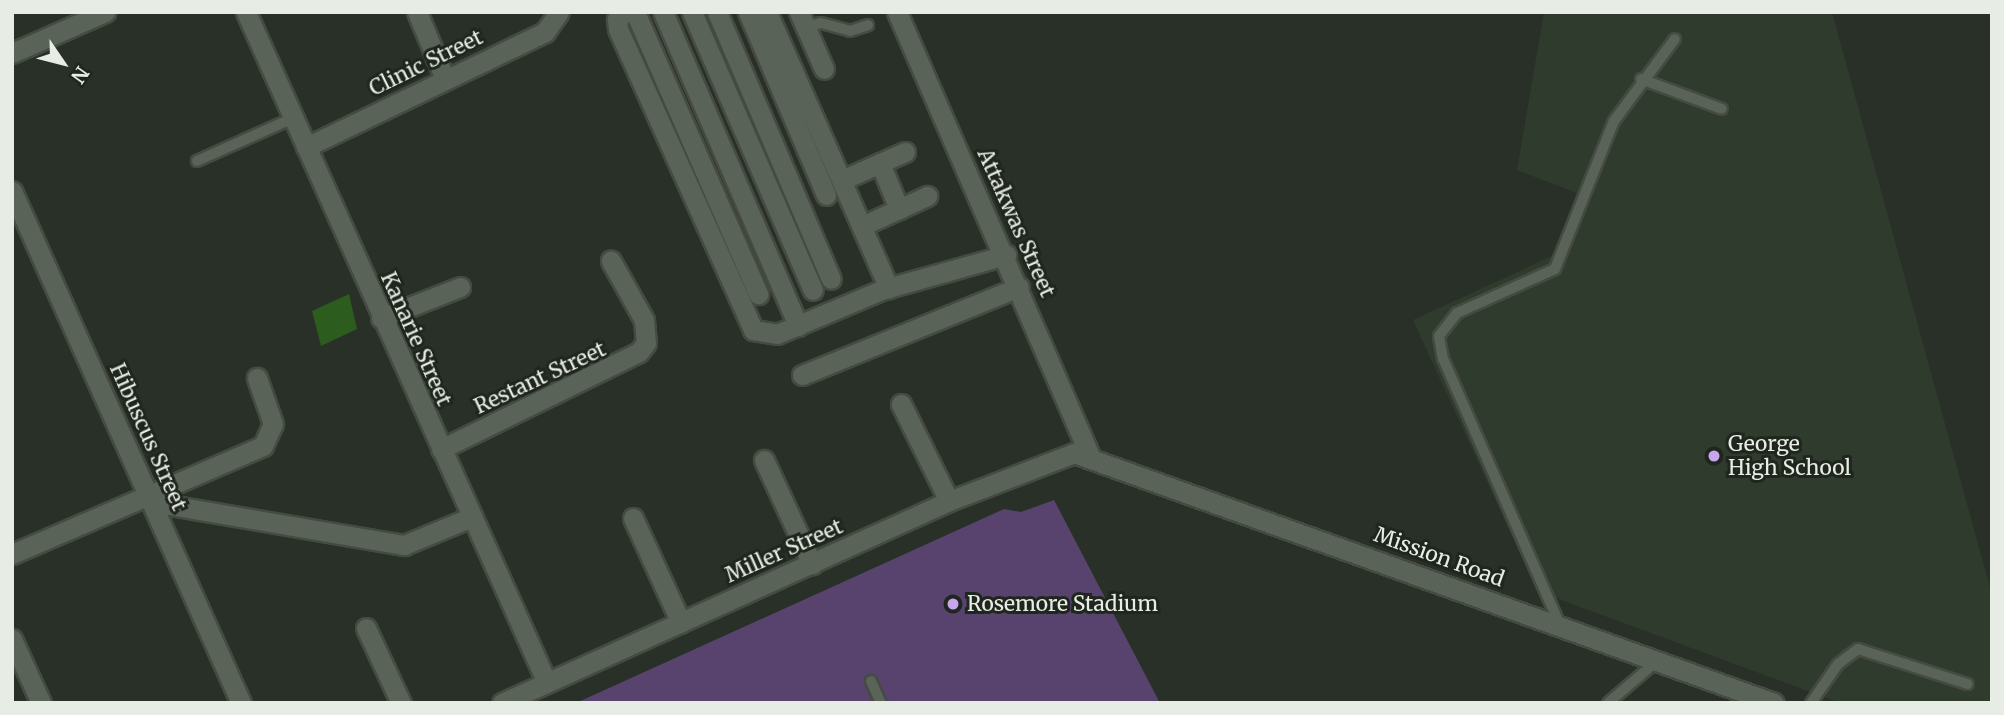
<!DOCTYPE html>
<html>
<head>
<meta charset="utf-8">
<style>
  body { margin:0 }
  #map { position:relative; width:2004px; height:715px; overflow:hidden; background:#293027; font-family:Merriweather,serif }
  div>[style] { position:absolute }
  .built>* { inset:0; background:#2f3b2c }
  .green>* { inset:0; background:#57436d }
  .building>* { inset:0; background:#2c5c1e }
  .roads { filter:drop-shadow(2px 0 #454b43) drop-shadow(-2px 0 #454b43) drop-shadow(0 2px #454b43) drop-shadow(0 -2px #454b43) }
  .service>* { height:10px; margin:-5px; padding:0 5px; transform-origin:5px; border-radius:5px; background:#5a6358 }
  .minor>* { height:19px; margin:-9.5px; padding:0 9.5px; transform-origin:9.5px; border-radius:9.5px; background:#5a6358 }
  .dots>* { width:19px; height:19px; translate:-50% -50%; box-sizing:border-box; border:4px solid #1f261d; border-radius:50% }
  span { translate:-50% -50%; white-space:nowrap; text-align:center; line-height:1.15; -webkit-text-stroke:6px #1f261d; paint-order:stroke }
  .street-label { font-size:21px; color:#e7ece5 }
  .poi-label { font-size:21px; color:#e7ece5 }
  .left { translate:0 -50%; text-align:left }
  .frame { position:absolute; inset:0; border:14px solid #e7ece5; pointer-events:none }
  .north { position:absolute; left:28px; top:28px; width:70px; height:70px; -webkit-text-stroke:5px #1f261d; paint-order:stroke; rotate:125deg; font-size:19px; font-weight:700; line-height:28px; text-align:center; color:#e7ece5 }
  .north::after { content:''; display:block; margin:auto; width:24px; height:32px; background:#e7ece5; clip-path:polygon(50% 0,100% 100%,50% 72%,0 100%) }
</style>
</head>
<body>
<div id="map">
  <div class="built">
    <div style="clip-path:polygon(1544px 12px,1832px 12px,1992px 595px,1992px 703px,1840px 703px,1537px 591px,1413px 320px,1554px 255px,1577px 193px,1517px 170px)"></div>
  </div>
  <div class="green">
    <div style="clip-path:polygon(1054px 500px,1160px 703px,576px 703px,1004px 509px,1021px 512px)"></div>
  </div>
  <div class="building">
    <div style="clip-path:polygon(349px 294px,357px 329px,321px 346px,312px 311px)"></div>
  </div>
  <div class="roads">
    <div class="service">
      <div style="left:805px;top:27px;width:16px;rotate:-14deg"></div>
      <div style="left:821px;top:23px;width:30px;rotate:15deg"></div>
      <div style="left:850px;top:31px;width:19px;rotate:-18deg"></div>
      <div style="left:1641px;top:79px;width:86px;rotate:20.3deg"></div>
      <div style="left:197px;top:161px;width:105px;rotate:-24.1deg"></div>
      <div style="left:1560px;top:625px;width:291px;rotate:-113.7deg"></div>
      <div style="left:1443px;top:359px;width:23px;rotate:-100deg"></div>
      <div style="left:1439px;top:336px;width:29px;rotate:-52deg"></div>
      <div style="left:1457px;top:313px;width:107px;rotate:-24.2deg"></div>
      <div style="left:1555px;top:269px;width:159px;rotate:-68.3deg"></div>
      <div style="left:1614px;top:121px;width:102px;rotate:-53.4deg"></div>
      <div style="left:871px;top:681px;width:24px;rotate:66deg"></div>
      <div style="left:1608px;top:703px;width:65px;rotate:-40.6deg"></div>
      <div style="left:1811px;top:703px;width:47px;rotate:-55.3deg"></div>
      <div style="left:1838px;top:664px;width:25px;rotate:-37deg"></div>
      <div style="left:1858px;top:649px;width:115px;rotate:17.7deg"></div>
    </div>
    <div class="minor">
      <div style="left:246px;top:12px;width:735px;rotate:65.84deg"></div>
      <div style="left:417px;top:12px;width:73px;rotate:67.3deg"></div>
      <div style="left:625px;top:12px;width:11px;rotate:139deg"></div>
      <div style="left:617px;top:19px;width:10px;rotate:84deg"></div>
      <div style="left:618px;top:29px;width:330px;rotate:65.8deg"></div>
      <div style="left:753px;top:330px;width:24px;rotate:9deg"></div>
      <div style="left:777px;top:334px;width:116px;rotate:-22.8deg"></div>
      <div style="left:884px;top:289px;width:127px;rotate:-15.6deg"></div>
      <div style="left:635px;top:12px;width:308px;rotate:66.4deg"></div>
      <div style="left:663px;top:12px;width:342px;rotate:66.7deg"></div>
      <div style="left:692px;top:12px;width:303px;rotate:66.5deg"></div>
      <div style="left:717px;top:12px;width:290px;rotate:66.9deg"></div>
      <div style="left:748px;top:12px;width:199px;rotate:66.9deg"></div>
      <div style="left:767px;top:12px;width:302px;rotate:66.2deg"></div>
      <div style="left:799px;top:12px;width:62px;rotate:66.3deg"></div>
      <div style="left:897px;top:12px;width:481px;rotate:66.5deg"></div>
      <div style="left:12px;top:53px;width:102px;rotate:-23.8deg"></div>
      <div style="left:306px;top:147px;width:265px;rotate:-25.7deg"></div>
      <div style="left:545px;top:32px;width:24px;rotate:-55deg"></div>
      <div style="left:880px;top:163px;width:50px;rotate:67.6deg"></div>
      <div style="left:842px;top:180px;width:69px;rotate:-24deg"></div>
      <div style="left:12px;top:191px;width:561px;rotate:65.9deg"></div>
      <div style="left:862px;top:226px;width:72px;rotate:-24.8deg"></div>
      <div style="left:381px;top:318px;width:85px;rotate:-21.4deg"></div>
      <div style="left:802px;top:375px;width:234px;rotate:-22.1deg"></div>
      <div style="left:901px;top:404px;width:108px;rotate:63.7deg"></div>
      <div style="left:441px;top:449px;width:220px;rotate:-26.1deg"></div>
      <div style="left:639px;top:352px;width:11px;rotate:-52deg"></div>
      <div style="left:646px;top:343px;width:23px;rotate:-95deg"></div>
      <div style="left:644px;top:320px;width:68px;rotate:-119.2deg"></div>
      <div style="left:764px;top:460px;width:115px;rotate:65.2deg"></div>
      <div style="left:152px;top:502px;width:256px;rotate:9.7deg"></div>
      <div style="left:404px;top:545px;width:74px;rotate:-22.4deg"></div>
      <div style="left:633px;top:518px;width:115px;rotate:65.4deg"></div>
      <div style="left:12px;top:554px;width:273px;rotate:-23.3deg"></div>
      <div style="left:263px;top:446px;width:24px;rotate:-66deg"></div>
      <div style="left:273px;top:424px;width:49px;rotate:-109.2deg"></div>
      <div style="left:366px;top:628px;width:83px;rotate:65deg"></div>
      <div style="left:12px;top:639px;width:70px;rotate:65.6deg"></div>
      <div style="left:502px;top:703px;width:491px;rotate:-24.3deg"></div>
      <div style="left:949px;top:501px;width:134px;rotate:-21deg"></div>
      <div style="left:1074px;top:453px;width:743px;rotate:19.65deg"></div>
    </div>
  </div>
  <div class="dots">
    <div style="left:1714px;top:456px;background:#c9a5ee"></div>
    <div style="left:953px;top:604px;background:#c9a5ee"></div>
  </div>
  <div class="street-label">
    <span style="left:426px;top:63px;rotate:-26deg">Clinic Street</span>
    <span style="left:1016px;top:223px;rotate:66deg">Attakwas Street</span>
    <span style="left:416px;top:339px;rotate:66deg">Kanarie Street</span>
    <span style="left:540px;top:378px;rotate:-25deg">Restant Street</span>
    <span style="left:148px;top:437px;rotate:66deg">Hibuscus Street</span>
    <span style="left:784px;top:551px;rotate:-24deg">Miller Street</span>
    <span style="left:1439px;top:557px;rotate:20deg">Mission Road</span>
  </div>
  <div class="poi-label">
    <span class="left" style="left:1728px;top:456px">George<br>High School</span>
    <span class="left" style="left:967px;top:604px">Rosemore Stadium</span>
  </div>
  <div class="frame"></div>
  <div class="north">N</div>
</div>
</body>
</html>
